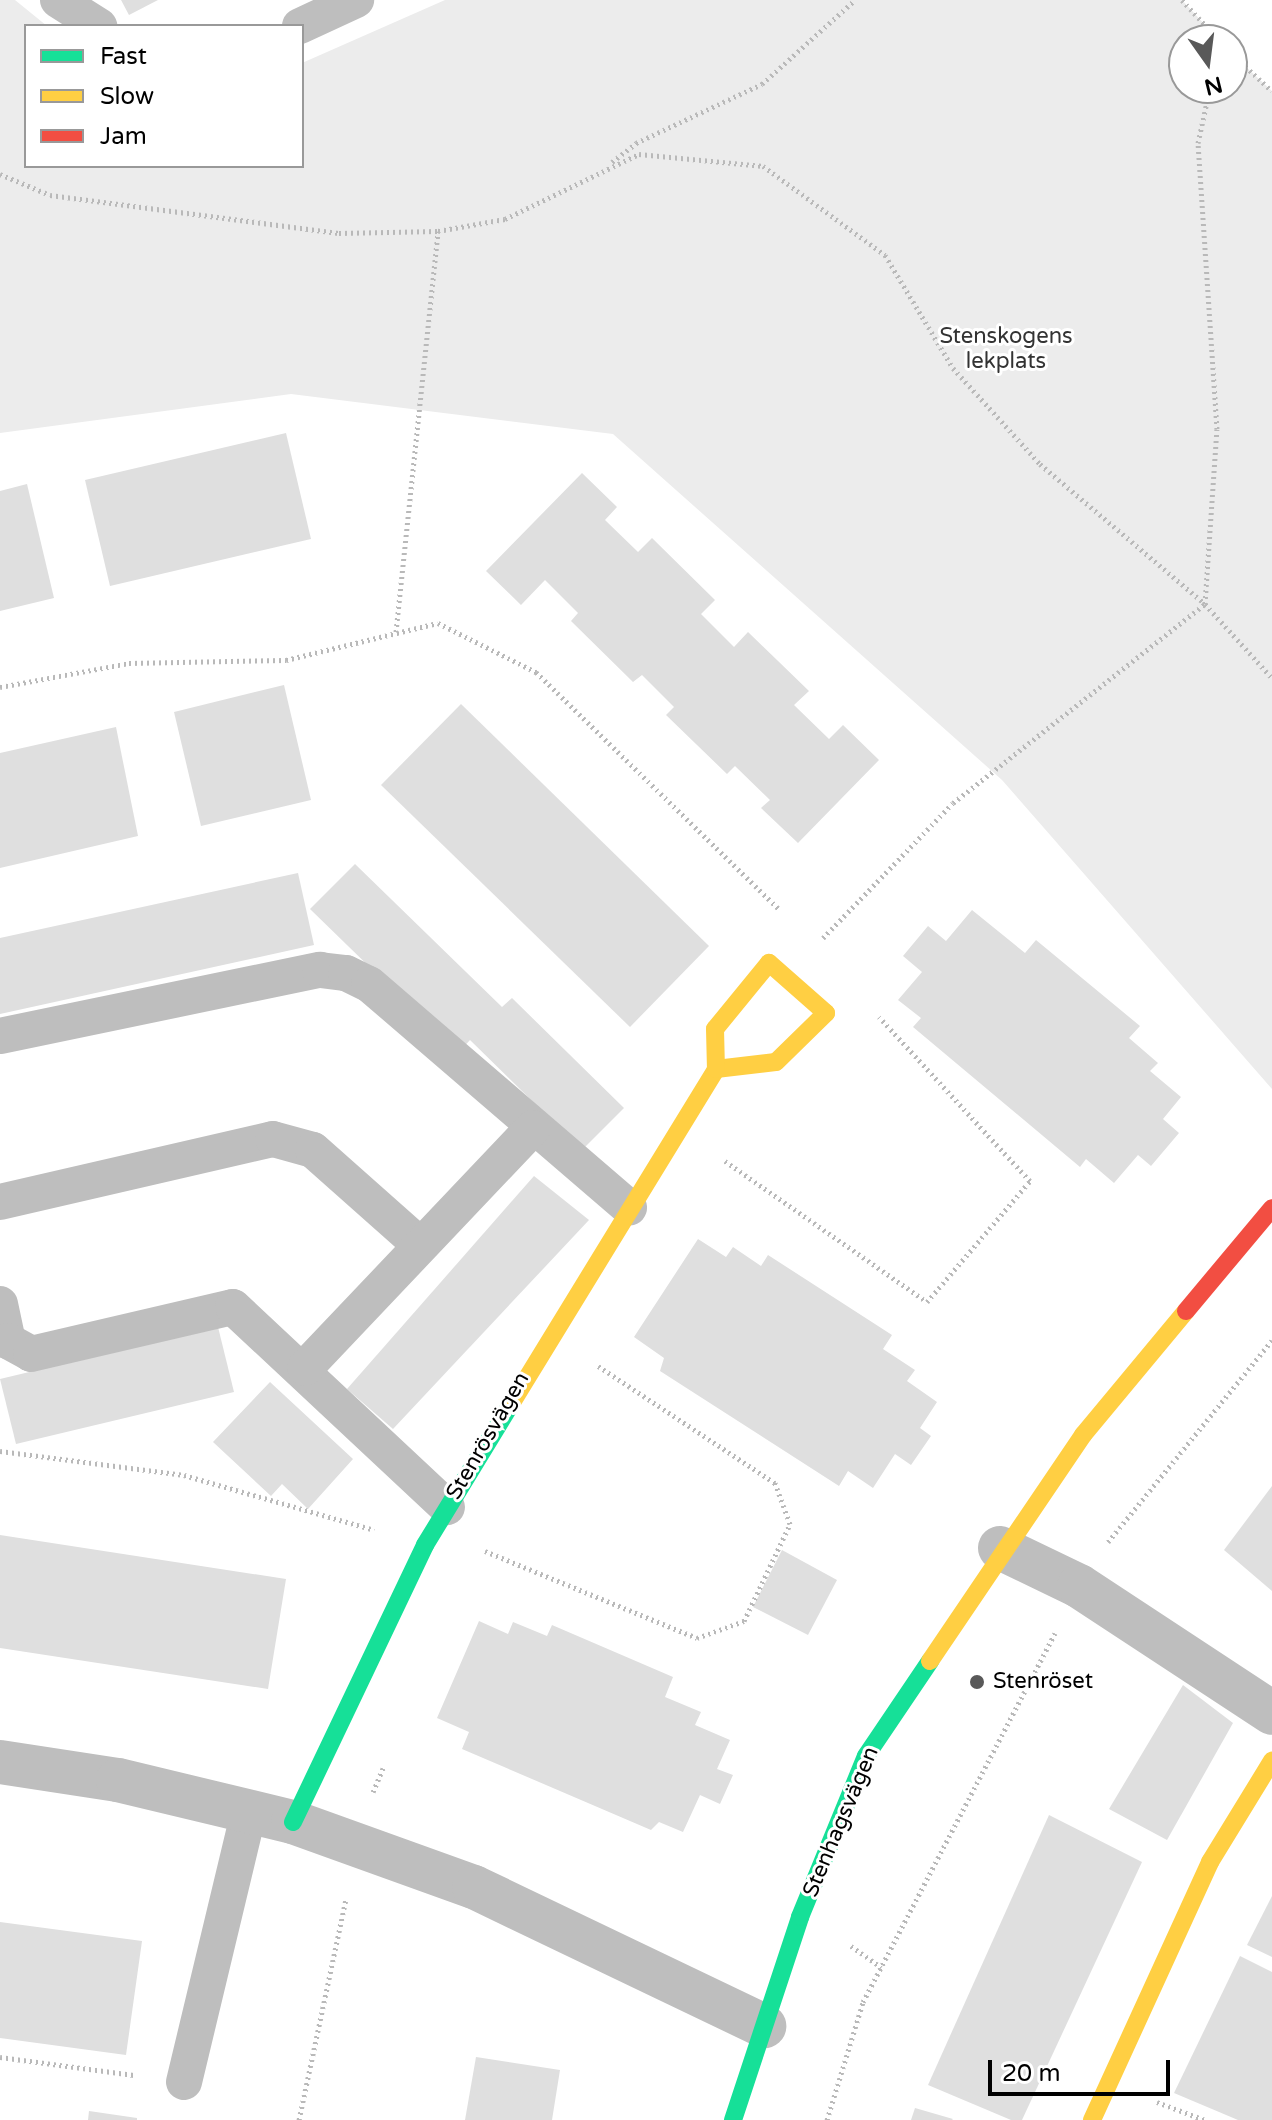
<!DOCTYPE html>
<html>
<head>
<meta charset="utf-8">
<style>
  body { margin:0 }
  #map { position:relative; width:1272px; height:2120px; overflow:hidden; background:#fff; font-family:"Varela Round",sans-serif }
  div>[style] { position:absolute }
  .green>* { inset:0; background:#ececec }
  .building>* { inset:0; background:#dfdfdf }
  .path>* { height:5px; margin-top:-2.5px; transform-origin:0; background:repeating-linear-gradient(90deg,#b9b9b9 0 2px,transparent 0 6px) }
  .lane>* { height:36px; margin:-18px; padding:0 18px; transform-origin:18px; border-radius:18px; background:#bebebe }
  .street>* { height:44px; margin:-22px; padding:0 22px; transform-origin:22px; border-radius:22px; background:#bebebe }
  .fast>* { height:18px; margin:-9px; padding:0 9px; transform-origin:9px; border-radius:9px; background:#16e098 }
  .slow>* { height:18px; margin:-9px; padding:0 9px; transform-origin:9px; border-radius:9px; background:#ffcf43 }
  .jam>* { height:18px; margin:-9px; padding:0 9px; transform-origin:9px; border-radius:9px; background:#f24e42 }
  .dots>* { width:22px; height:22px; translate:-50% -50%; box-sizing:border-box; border:4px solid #fff; border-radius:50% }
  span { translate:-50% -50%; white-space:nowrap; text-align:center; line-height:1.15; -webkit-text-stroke:6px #fff; paint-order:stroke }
  .park-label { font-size:22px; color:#333 }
  .street-label { font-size:22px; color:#000 }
  .poi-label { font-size:22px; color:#000 }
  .left { translate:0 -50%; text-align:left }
  .legend { position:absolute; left:24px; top:24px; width:280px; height:144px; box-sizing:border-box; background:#fff; border:2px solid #999; margin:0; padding:10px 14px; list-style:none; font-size:24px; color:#000 }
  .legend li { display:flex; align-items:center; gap:16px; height:40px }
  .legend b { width:40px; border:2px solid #999 }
  .north { position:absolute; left:1168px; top:24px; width:80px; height:80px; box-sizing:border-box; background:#fff; border:2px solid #999; border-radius:50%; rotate:166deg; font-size:22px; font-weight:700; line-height:32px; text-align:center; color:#000 }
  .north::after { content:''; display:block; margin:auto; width:28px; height:36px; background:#595959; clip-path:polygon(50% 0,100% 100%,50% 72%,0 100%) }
  .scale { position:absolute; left:988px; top:2060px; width:182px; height:36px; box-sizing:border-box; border:4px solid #000; border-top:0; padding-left:10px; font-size:24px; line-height:28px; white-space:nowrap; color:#000; -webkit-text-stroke:6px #fff; paint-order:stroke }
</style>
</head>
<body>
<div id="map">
  <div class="green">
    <div style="clip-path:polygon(0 0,15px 0,47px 26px,26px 26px,26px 166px,302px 166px,302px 63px,445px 0,1182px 0,1219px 40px,1184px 40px,1184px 88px,1232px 88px,1232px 54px,1272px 91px,1272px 1089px,1002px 780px,613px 434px,291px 394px,0 433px)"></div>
  </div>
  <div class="building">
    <div style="clip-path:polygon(121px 0,158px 0,129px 15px)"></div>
    <div style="clip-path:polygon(286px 433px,311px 539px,110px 586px,85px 480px)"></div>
    <div style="clip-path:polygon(582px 473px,617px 507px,605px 520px,638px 552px,652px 538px,715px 600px,701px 614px,734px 647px,748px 632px,809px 691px,794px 705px,829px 739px,843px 725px,879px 760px,798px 843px,761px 808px,770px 800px,735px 766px,727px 774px,666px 715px,674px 707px,642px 675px,633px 682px,571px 621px,578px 613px,545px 580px,521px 605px,486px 571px)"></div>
    <div style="clip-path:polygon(27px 484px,54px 598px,0 611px,0 491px)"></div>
    <div style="clip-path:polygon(284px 685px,311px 800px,201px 826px,174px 712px)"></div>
    <div style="clip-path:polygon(461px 704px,709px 946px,630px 1027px,381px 785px)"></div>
    <div style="clip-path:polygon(116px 727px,138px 836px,0 868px,0 753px)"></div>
    <div style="clip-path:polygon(355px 864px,502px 1007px,512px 998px,624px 1108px,582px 1150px,470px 1040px,458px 1053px,310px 909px)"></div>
    <div style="clip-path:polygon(298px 873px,314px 945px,0 1014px,0 938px)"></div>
    <div style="clip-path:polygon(972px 910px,1025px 953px,1036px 940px,1140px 1026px,1129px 1038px,1158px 1063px,1150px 1071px,1181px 1097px,1163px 1119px,1179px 1133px,1151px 1166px,1138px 1155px,1114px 1183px,1086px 1159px,1080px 1167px,913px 1027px,921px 1018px,898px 1000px,922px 972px,903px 956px,928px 926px,946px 941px)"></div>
    <div style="clip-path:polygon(534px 1176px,589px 1220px,393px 1429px,347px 1389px)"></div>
    <div style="clip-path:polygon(698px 1239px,726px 1257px,733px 1247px,761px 1266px,768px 1255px,892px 1335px,883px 1349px,915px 1370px,907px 1381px,937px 1402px,920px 1428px,931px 1436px,911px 1465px,895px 1454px,873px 1488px,848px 1471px,839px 1486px,660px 1371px,664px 1358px,634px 1337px)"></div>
    <div style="clip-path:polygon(218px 1327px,234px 1392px,16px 1444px,0 1379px)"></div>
    <div style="clip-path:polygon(270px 1382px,353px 1459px,308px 1509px,282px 1484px,271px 1496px,213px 1442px)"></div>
    <div style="clip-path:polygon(1272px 1486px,1272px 1591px,1224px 1550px)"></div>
    <div style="clip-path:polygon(0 1535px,286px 1579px,268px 1689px,0 1648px)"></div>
    <div style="clip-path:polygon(782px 1550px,837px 1580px,808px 1635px,753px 1607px)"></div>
    <div style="clip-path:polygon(479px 1621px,508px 1634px,513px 1622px,547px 1636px,552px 1625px,673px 1677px,665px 1697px,701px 1712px,695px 1725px,730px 1740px,717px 1769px,733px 1775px,720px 1804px,700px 1795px,683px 1832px,659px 1822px,651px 1830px,462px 1749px,469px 1732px,437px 1718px)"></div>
    <div style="clip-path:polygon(1183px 1685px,1233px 1723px,1167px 1840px,1109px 1809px)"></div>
    <div style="clip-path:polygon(1049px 1815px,1142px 1862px,1022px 2120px,1011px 2120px,928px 2085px)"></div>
    <div style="clip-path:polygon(1272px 1896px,1272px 1957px,1247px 1945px)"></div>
    <div style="clip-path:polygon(0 1922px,142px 1941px,126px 2055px,0 2038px)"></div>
    <div style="clip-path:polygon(1240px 1956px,1272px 1972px,1272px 2120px,1238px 2120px,1174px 2093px)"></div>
    <div style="clip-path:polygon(476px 2057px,560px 2070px,552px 2120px,465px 2120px)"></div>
    <div style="clip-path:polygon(915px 2108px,953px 2119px,952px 2120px,911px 2120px)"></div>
    <div style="clip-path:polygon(89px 2111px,137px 2118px,137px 2120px,88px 2120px)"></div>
  </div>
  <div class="path">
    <div style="left:1182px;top:0;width:54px;rotate:47.2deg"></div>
    <div style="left:1232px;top:54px;width:54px;rotate:42.8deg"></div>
    <div style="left:612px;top:162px;width:31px;rotate:-38deg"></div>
    <div style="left:636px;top:143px;width:139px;rotate:-25.1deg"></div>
    <div style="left:762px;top:84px;width:125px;rotate:-42.1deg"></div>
    <div style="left:0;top:174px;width:54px;rotate:22.8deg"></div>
    <div style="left:50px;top:195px;width:291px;rotate:7.5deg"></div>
    <div style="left:339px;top:233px;width:99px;rotate:-1.2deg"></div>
    <div style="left:438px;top:231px;width:68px;rotate:-10.2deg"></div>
    <div style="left:505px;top:219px;width:149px;rotate:-25.9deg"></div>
    <div style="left:639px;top:154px;width:125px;rotate:5.5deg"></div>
    <div style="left:763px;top:166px;width:151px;rotate:36.1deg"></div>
    <div style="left:885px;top:255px;width:132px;rotate:59deg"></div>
    <div style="left:953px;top:368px;width:130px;rotate:47.8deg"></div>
    <div style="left:1040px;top:464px;width:216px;rotate:40.3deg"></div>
    <div style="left:1205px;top:604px;width:100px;rotate:47.8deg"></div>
    <div style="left:396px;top:632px;width:403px;rotate:-84deg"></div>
    <div style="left:0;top:687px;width:131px;rotate:-10.5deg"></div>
    <div style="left:129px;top:663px;width:157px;rotate:-1.1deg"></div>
    <div style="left:286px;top:660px;width:156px;rotate:-13.7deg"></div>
    <div style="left:438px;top:623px;width:110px;rotate:26.6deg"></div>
    <div style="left:536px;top:672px;width:341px;rotate:44.3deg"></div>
    <div style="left:823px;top:938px;width:187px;rotate:-46.1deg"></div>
    <div style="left:953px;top:803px;width:321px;rotate:-38.3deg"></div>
    <div style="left:1205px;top:604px;width:175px;rotate:-86.1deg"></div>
    <div style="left:1217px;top:429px;width:287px;rotate:-93.8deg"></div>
    <div style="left:1198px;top:143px;width:56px;rotate:-77.7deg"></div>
    <div style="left:725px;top:1161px;width:246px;rotate:34.9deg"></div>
    <div style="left:927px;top:1302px;width:159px;rotate:-49.6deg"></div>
    <div style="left:1030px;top:1181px;width:223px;rotate:-132.6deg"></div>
    <div style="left:0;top:1451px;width:186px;rotate:7.4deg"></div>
    <div style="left:184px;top:1475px;width:198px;rotate:16.1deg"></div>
    <div style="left:1108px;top:1542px;width:260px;rotate:-50.9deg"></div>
    <div style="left:485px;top:1551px;width:229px;rotate:22.3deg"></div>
    <div style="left:697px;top:1638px;width:50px;rotate:-19.9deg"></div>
    <div style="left:744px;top:1621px;width:107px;rotate:-64.6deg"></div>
    <div style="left:790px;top:1524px;width:44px;rotate:-110.1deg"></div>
    <div style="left:775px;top:1483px;width:212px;rotate:-146.5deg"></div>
    <div style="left:373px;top:1792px;width:26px;rotate:-67deg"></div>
    <div style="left:851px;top:1946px;width:37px;rotate:35deg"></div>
    <div style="left:0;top:2057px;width:135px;rotate:7.7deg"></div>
    <div style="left:1157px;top:2102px;width:51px;rotate:20.6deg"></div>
    <div style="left:299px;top:2120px;width:227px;rotate:-78deg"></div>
    <div style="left:827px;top:2120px;width:123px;rotate:-73deg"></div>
    <div style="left:863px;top:2002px;width:416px;rotate:-62.5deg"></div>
  </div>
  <div class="lane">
    <div style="left:58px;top:0;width:49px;rotate:32.4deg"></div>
    <div style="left:300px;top:26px;width:62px;rotate:-24.9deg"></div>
    <div style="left:0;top:1036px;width:327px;rotate:-11.7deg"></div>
    <div style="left:320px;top:970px;width:26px;rotate:7deg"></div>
    <div style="left:346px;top:973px;width:25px;rotate:26deg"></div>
    <div style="left:369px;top:984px;width:343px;rotate:40.7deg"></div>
    <div style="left:0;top:1202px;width:280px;rotate:-13deg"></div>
    <div style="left:273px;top:1139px;width:41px;rotate:15.4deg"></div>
    <div style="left:313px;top:1150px;width:142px;rotate:41.6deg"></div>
    <div style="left:0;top:1304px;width:38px;rotate:78deg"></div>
    <div style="left:8px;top:1341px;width:26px;rotate:29deg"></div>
    <div style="left:31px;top:1354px;width:207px;rotate:-13.1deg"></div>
    <div style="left:233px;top:1307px;width:293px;rotate:43.1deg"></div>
    <div style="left:305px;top:1368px;width:331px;rotate:-46.5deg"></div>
    <div style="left:184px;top:2082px;width:279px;rotate:-76.5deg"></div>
  </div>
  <div class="street">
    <div style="left:1000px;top:1548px;width:88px;rotate:25.7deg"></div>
    <div style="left:1079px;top:1586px;width:231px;rotate:33.3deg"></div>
    <div style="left:0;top:1762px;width:119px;rotate:8.7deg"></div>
    <div style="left:118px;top:1780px;width:180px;rotate:13.5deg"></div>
    <div style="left:293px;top:1822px;width:192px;rotate:19.8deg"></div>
    <div style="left:474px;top:1887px;width:322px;rotate:25.6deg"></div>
  </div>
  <div class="fast">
    <div style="left:293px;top:1822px;width:307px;rotate:-64.5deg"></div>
    <div style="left:425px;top:1545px;width:165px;rotate:-58.6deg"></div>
    <div style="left:733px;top:2120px;width:214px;rotate:-71.7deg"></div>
    <div style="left:800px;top:1917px;width:174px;rotate:-67.7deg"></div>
    <div style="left:866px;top:1756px;width:115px;rotate:-56deg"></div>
  </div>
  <div class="slow">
    <div style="left:511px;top:1404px;width:393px;rotate:-58.5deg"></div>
    <div style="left:716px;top:1069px;width:60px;rotate:-6.7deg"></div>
    <div style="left:776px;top:1062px;width:70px;rotate:-44.4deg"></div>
    <div style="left:826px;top:1013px;width:76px;rotate:-138.7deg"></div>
    <div style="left:769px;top:963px;width:85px;rotate:129.3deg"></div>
    <div style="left:715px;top:1029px;width:40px;rotate:88.6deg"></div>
    <div style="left:930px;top:1661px;width:273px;rotate:-55.9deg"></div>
    <div style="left:1083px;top:1435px;width:161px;rotate:-50.3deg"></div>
    <div style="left:1092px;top:2120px;width:284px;rotate:-65.4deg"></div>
    <div style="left:1210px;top:1862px;width:119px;rotate:-58.5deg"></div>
  </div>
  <div class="jam">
    <div style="left:1186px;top:1311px;width:134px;rotate:-50.1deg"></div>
  </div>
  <div class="dots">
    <div style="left:977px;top:1682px;background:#595959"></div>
  </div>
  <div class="park-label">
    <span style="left:1006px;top:349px">Stenskogens<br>lekplats</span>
  </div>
  <div class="street-label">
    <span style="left:488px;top:1436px;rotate:-60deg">Stenrösvägen</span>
    <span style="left:841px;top:1822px;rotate:-67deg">Stenhagsvägen</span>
  </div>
  <div class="poi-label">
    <span class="left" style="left:993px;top:1682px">Stenröset</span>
  </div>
  <ul class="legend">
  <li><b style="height:10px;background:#16e098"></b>Fast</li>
  <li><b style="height:10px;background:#ffcf43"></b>Slow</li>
  <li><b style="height:10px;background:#f24e42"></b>Jam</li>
  </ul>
  <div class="north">N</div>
  <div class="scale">20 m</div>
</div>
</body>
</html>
